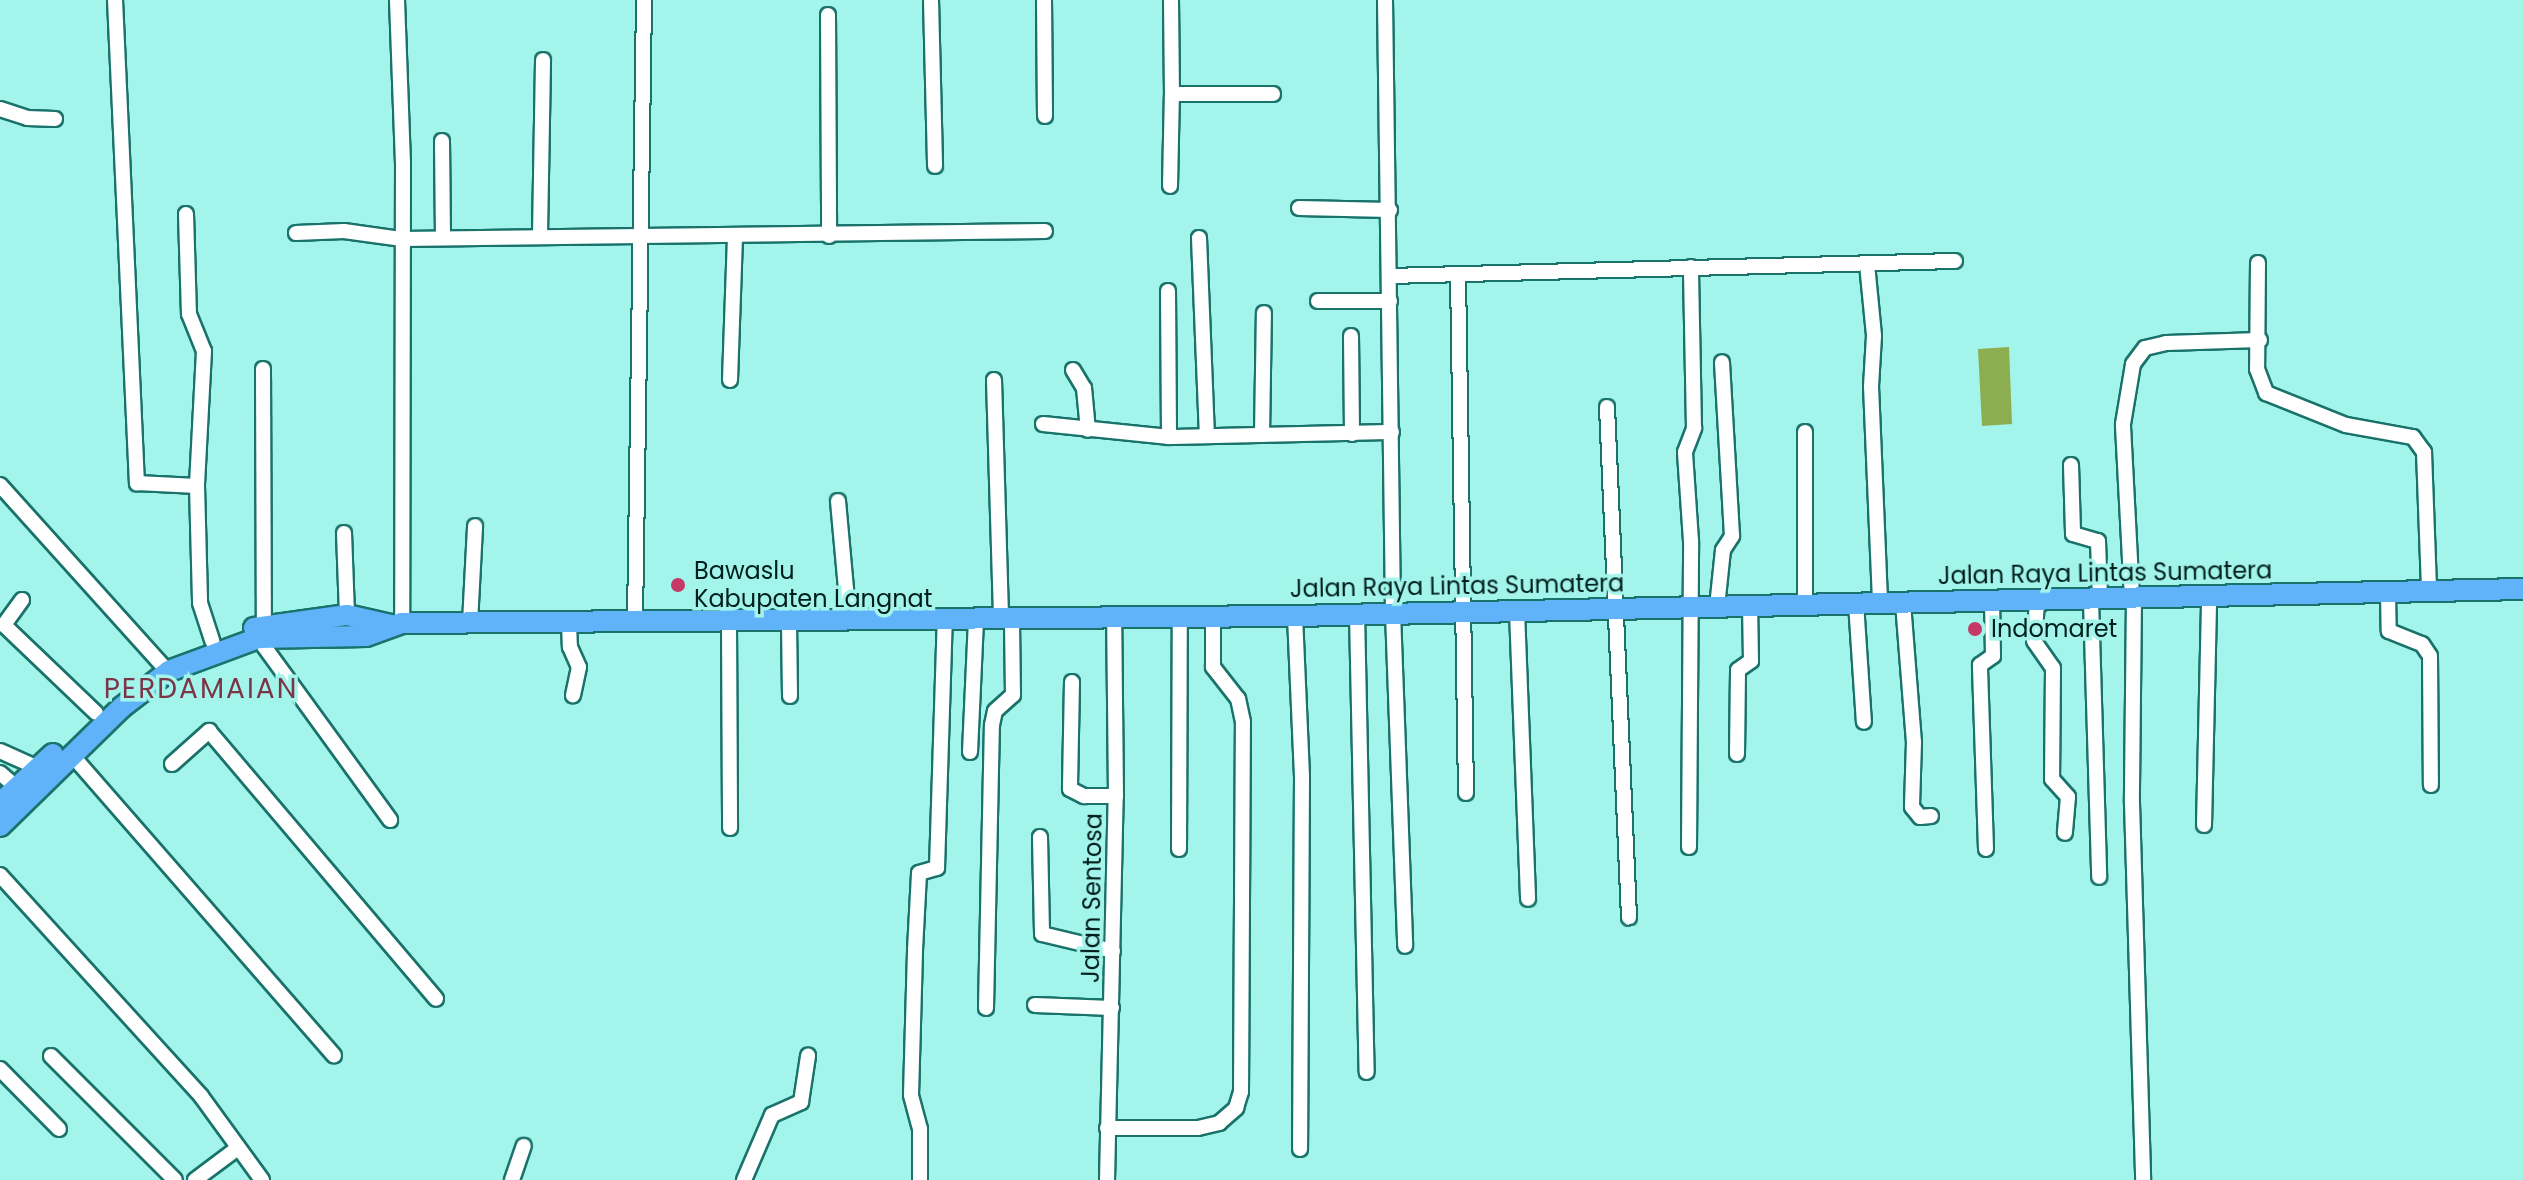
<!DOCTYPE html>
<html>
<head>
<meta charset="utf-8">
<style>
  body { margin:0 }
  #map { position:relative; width:2523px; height:1180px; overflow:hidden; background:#a3f4ea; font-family:Poppins,sans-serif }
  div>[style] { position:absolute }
  .water>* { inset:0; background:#8cae50 }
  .roads { filter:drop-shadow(2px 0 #19736b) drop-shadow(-2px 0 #19736b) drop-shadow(0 2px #19736b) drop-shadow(0 -2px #19736b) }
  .minor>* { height:14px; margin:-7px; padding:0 7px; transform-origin:7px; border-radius:7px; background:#fff }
  .highway>* { height:20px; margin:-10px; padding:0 10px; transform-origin:10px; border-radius:10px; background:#60b3f9 }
  .dots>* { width:22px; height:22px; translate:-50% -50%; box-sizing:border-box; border:4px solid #a3f4ea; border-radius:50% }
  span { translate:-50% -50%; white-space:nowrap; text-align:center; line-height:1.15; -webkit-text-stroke:7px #a3f4ea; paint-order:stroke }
  .poi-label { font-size:24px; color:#001f1c }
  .left { translate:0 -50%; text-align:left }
  .street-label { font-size:24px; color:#001f1c }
  .quarter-label { font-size:28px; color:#7b3547; letter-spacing:2px }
</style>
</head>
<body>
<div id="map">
  <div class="water">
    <div style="clip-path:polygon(2009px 347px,2012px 424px,1982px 426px,1978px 349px)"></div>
  </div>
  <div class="roads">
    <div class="minor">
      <div style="left:115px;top:0;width:484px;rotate:87.4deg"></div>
      <div style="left:137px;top:483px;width:60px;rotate:2.9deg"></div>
      <div style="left:197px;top:486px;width:117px;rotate:88.5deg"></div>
      <div style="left:200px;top:603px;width:40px;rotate:72deg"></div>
      <div style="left:397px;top:0;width:163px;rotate:87.9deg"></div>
      <div style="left:403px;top:163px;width:460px;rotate:90.1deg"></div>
      <div style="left:931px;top:0;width:166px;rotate:88.6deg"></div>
      <div style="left:1044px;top:0;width:116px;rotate:89.5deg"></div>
      <div style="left:1171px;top:0;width:94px;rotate:89.4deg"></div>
      <div style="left:1172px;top:94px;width:101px"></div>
      <div style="left:1385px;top:0;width:613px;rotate:89.25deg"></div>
      <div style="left:1393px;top:613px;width:333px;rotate:87.9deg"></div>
      <div style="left:828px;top:15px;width:221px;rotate:89.7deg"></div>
      <div style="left:0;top:109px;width:28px;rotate:18deg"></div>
      <div style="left:27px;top:118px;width:28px;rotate:2deg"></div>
      <div style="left:442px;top:141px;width:94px;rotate:89.4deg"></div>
      <div style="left:1170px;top:186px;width:92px;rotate:-88.8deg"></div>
      <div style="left:1299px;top:208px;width:91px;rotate:1.3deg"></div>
      <div style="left:186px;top:214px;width:100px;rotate:88.3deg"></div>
      <div style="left:189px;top:314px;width:40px;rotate:68deg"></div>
      <div style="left:204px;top:351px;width:135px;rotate:93deg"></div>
      <div style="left:296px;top:233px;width:48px;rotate:-2.4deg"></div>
      <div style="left:344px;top:231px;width:59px;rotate:7.9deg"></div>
      <div style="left:402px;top:239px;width:643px;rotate:-0.71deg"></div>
      <div style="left:540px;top:234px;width:174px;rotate:-89deg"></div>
      <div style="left:1199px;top:238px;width:198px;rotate:87.7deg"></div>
      <div style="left:2258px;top:263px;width:106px;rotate:90.5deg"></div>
      <div style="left:2257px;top:369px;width:26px;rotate:69deg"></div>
      <div style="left:2266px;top:393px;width:86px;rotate:21.8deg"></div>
      <div style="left:2346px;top:425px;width:68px;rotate:10.2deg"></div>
      <div style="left:2413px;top:437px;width:19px;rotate:54deg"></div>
      <div style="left:2424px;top:452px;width:139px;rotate:87.9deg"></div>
      <div style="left:1867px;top:264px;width:72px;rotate:84.4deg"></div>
      <div style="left:1874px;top:336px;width:50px;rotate:93.4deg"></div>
      <div style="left:1871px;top:386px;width:217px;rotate:87.6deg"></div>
      <div style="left:1458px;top:274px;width:519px;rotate:89.12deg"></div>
      <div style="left:1389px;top:276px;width:566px;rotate:-1.52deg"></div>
      <div style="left:1168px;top:291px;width:146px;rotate:89.6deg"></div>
      <div style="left:1318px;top:301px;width:72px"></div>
      <div style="left:1351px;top:336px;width:98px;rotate:89.4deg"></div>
      <div style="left:263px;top:369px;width:256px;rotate:89.8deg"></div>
      <div style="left:1073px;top:370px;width:21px;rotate:59deg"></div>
      <div style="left:1084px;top:388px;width:42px;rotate:84.6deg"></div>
      <div style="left:730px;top:380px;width:143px;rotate:-88deg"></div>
      <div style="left:994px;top:380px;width:239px;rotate:88.3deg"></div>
      <div style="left:1607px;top:407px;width:511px;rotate:87.53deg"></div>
      <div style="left:1043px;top:424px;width:127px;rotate:5.9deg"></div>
      <div style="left:1169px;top:437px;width:223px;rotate:-1.3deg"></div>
      <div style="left:1262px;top:435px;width:122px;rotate:-89.1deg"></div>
      <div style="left:2071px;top:465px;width:69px;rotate:88.3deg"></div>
      <div style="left:2073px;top:534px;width:26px;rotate:16deg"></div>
      <div style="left:2098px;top:541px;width:58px;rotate:88deg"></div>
      <div style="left:0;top:485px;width:244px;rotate:48deg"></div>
      <div style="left:838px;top:501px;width:121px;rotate:84.8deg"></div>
      <div style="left:344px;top:533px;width:82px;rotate:87.9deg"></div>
      <div style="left:2388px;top:592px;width:39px;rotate:89deg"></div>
      <div style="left:2389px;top:631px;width:35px;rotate:22deg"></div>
      <div style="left:2422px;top:644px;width:14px;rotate:56deg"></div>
      <div style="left:2430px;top:656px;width:129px;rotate:89.6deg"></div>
      <div style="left:2132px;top:598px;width:174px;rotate:-93deg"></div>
      <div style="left:2123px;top:424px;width:61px;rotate:-80.5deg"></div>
      <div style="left:2133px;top:364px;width:20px;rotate:-53deg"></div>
      <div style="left:2145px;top:348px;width:22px;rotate:-13deg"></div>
      <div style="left:2166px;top:343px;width:94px;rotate:-1.8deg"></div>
      <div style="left:2134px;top:598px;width:205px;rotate:90.6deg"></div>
      <div style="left:2132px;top:803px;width:377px;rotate:88.3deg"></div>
      <div style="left:22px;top:600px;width:31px;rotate:126deg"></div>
      <div style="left:4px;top:625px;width:127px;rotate:43.7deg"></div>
      <div style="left:2091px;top:600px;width:277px;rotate:88.3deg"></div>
      <div style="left:2037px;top:602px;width:39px;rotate:94deg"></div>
      <div style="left:2034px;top:641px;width:33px;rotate:55deg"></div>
      <div style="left:2053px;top:668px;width:111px;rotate:90.5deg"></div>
      <div style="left:2052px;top:779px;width:24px;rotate:48deg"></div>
      <div style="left:2068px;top:797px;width:36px;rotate:95deg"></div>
      <div style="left:1856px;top:603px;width:119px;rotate:86.2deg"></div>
      <div style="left:1903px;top:603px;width:139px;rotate:85.5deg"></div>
      <div style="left:1914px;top:742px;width:65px;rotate:91.8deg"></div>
      <div style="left:1912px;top:807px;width:13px;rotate:51deg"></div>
      <div style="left:1920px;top:817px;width:11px;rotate:-5deg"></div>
      <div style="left:1805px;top:604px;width:172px;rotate:-90deg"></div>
      <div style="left:1717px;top:607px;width:57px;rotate:-84deg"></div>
      <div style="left:1723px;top:550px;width:17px;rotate:-57deg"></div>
      <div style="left:1732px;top:536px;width:174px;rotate:-93.3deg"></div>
      <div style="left:1517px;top:611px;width:288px;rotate:87.8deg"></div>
      <div style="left:1357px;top:613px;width:459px;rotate:88.8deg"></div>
      <div style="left:1295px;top:616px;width:161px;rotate:87.5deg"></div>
      <div style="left:1302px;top:777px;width:372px;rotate:90.3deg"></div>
      <div style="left:635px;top:621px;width:621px;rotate:-89.17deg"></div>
      <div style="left:569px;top:622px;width:25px;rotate:88deg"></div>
      <div style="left:570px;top:647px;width:22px;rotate:66deg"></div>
      <div style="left:579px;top:667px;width:29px;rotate:102deg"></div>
      <div style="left:470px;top:623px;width:97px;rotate:-87deg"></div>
      <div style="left:789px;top:623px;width:73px;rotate:89.2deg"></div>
      <div style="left:729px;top:624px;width:204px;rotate:89.7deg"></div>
      <div style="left:258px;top:638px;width:225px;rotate:54deg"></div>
      <div style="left:1072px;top:682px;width:107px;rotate:91.1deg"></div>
      <div style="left:1070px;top:789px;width:16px;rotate:27deg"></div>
      <div style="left:1084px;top:796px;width:32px"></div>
      <div style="left:0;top:751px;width:42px;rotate:24.1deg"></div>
      <div style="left:970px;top:752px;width:132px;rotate:-87.4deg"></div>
      <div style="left:71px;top:754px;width:400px;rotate:48.9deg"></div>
      <div style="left:1737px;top:754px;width:84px;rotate:-89.3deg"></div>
      <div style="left:1738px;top:670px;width:16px;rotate:-35deg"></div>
      <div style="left:1751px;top:661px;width:55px;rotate:-91deg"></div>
      <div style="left:172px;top:764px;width:50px;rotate:-41.7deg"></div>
      <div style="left:209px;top:731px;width:351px;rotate:49.7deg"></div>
      <div style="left:0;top:773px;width:23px;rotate:41deg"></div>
      <div style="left:2204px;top:825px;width:227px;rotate:-88.7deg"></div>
      <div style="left:1040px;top:837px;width:97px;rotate:88.8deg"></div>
      <div style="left:1042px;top:934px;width:73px;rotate:13.5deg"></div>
      <div style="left:1689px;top:847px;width:306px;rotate:-89.6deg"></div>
      <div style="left:1691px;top:541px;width:89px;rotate:-93.9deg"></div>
      <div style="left:1685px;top:452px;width:26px;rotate:-69deg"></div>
      <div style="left:1694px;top:428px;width:161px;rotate:-91.1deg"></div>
      <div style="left:1179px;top:849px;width:232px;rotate:-89.8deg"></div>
      <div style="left:1986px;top:849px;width:184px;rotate:-91.9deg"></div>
      <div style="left:1980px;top:665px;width:16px;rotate:-35deg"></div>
      <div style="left:1993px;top:656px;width:55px;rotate:-91deg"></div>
      <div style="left:0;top:875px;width:299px;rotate:47.7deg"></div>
      <div style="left:201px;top:1096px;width:104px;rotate:54deg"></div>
      <div style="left:1035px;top:1005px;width:77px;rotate:2.2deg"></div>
      <div style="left:986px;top:1008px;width:283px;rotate:-88.8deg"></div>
      <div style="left:992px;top:725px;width:14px;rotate:-78deg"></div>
      <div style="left:995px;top:711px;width:24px;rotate:-42deg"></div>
      <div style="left:1013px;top:695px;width:76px;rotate:-90.8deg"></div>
      <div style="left:51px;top:1056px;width:175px;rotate:45deg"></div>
      <div style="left:0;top:1069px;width:84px;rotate:45.5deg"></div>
      <div style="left:1107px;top:1128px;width:91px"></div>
      <div style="left:1198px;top:1128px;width:22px;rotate:-13deg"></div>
      <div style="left:1219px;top:1123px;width:23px;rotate:-41deg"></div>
      <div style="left:1236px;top:1108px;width:17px;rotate:-73deg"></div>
      <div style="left:1241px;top:1092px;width:370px;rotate:-89.7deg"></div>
      <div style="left:1243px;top:722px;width:24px;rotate:-102deg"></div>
      <div style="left:1238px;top:699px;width:41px;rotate:-128deg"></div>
      <div style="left:1213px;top:667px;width:51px;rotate:-90deg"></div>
      <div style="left:195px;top:1180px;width:54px;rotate:-36.7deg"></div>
      <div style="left:512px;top:1180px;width:36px;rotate:-71deg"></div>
      <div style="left:744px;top:1180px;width:71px;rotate:-66.7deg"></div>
      <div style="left:772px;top:1115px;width:32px;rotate:-24deg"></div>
      <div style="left:801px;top:1102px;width:47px;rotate:-81.3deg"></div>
      <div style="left:920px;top:1180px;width:51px;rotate:-90deg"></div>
      <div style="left:920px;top:1129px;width:35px;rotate:-105deg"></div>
      <div style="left:911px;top:1095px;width:145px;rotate:-88.4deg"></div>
      <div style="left:915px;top:950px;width:77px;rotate:-87deg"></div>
      <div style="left:919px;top:873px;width:19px;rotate:-16deg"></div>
      <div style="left:937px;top:868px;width:248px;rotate:-88.2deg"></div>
      <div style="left:1107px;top:1180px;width:384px;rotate:-88.7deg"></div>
      <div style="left:1116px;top:796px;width:179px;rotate:-90.6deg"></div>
    </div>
    <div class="highway">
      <div style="left:254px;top:628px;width:94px;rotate:-8deg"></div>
      <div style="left:347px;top:615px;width:45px;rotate:12.8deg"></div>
      <div style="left:0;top:803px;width:72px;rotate:-42.8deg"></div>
      <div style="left:0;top:826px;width:170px;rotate:-44.3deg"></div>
      <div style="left:122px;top:707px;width:59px;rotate:-37.5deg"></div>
      <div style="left:169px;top:671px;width:95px;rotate:-20.3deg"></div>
      <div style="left:258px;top:638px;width:108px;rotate:-1.1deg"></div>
      <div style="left:366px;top:636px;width:38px;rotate:-20deg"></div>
      <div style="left:402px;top:623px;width:893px;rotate:-0.45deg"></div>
      <div style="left:1295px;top:616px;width:1228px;rotate:-1.26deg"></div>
    </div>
  </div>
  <div class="dots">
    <div style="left:678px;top:585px;background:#c63865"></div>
    <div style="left:1975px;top:629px;background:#c63865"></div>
  </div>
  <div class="poi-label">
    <span class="left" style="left:694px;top:585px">Bawaslu<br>Kabupaten Langnat</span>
    <span class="left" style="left:1991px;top:629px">Indomaret</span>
  </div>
  <div class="street-label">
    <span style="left:2105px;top:573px;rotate:-1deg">Jalan Raya Lintas Sumatera</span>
    <span style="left:1457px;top:586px;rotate:-1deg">Jalan Raya Lintas Sumatera</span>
    <span style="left:1092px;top:898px;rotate:-89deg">Jalan Sentosa</span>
  </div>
  <div class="quarter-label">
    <span style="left:201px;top:689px">PERDAMAIAN</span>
  </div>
</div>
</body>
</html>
